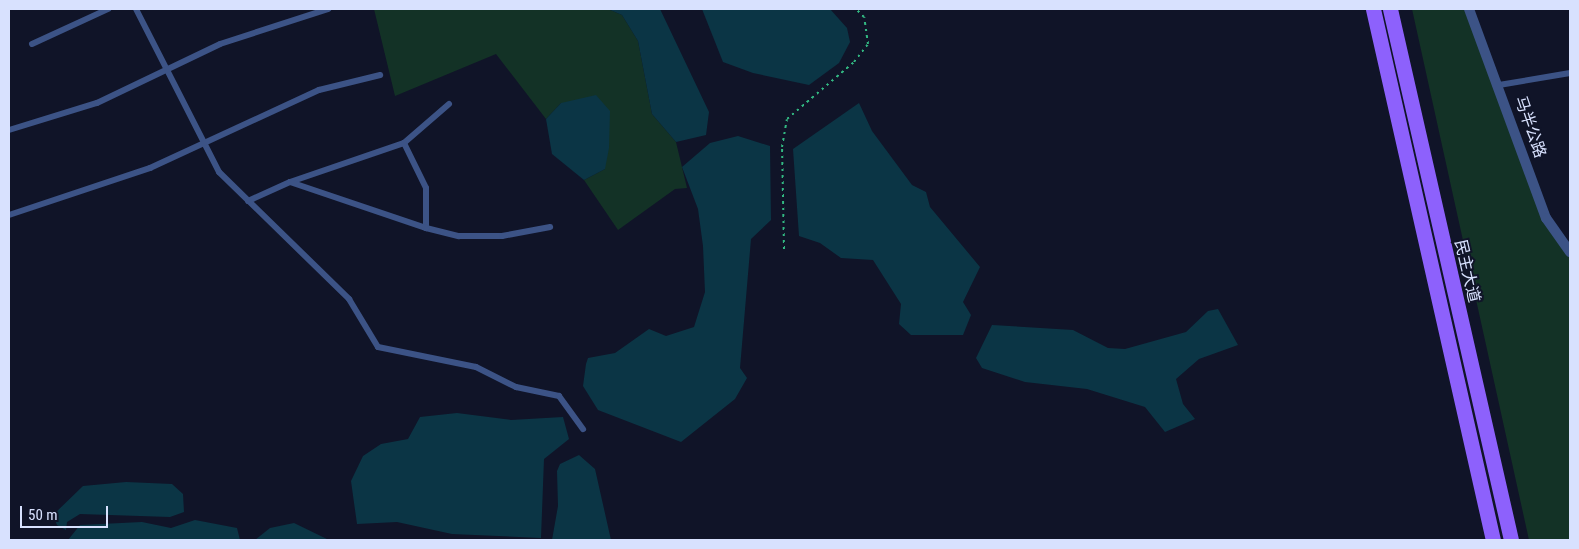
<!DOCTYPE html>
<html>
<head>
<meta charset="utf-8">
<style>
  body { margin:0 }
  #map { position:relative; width:1579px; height:549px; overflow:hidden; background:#101428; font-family:"Roboto Condensed","Noto Sans SC",sans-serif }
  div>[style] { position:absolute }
  .green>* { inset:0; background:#133226 }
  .water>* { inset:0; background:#0b3545 }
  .path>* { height:2px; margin-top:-1px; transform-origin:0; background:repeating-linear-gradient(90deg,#32b882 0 2.5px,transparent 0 6.5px) }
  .lane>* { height:6px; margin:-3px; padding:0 3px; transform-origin:3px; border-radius:3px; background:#3c5386 }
  .street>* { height:10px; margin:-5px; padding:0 5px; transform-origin:5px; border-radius:5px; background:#3c5386 }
  .primary>* { height:15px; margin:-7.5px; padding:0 7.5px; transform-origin:7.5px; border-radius:7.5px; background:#8d61fc }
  span { translate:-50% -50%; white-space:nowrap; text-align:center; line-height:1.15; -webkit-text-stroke:4px #101428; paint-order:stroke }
  .street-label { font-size:16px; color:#d8e1fe }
  .frame { position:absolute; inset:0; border:10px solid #d8e1fe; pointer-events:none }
  .scale { position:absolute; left:20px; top:506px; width:88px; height:22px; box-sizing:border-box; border:2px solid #d8e1fe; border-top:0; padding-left:6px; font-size:15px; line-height:18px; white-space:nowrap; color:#d8e1fe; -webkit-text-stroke:4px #101428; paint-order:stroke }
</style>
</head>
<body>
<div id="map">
  <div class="green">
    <div style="clip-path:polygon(374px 9px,608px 9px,622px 15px,638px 41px,652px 114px,676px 142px,687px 188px,675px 189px,618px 230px,584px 180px,605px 169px,561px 103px,546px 119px,496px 54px,395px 96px)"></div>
    <div style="clip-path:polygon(1412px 9px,1464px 9px,1546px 218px,1570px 252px,1570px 540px,1529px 540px)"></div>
  </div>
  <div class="water">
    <div style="clip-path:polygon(608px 9px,660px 9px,709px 112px,706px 135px,676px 142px,652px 114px,638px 41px,622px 15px)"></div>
    <div style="clip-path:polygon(702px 9px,830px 9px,847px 28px,850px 42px,839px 63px,809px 85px,753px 73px,723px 62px)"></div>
    <div style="clip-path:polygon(596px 95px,610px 111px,609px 148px,605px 169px,584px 180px,552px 154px,546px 119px,561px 103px)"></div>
    <div style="clip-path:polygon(859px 103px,872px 131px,912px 185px,926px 192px,930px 207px,980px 267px,963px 302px,971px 315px,963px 335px,911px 335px,899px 324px,901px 304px,873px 260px,841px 258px,820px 243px,799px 236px,793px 149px)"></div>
    <div style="clip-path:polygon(738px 136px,770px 146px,771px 220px,751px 239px,740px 368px,747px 378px,735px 399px,681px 442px,598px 410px,583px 386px,586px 364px,588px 358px,615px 353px,649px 329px,666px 336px,694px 327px,705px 292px,703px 246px,698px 209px,682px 167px,710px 143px)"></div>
    <div style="clip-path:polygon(1218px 309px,1238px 345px,1199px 359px,1176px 379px,1183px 404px,1195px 419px,1165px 432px,1145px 407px,1087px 389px,1025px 382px,982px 368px,976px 358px,992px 325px,1073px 330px,1108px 348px,1125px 349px,1186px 332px,1208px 311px)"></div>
    <div style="clip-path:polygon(457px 413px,511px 420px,563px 417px,569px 439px,544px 459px,541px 538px,452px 534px,397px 522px,357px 524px,351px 481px,363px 456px,381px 444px,408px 439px,420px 417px)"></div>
    <div style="clip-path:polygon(579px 455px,595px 469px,611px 540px,552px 540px,558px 506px,557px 471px,560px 464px)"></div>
    <div style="clip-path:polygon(126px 482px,172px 484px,183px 494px,184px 512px,170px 517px,80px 514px,67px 522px,66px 530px,57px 525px,53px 515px,83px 486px)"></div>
    <div style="clip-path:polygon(195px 520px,237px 528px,240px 540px,68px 540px,80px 525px,142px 522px,171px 528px)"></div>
    <div style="clip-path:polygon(294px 523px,329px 540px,255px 540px,270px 528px)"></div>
  </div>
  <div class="path">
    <div style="left:784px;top:249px;width:102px;rotate:-91.1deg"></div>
    <div style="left:782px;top:147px;width:28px;rotate:-80deg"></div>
    <div style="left:787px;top:119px;width:88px;rotate:-40.4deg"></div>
    <div style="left:854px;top:62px;width:23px;rotate:-52deg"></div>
    <div style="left:868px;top:44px;width:27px;rotate:-98deg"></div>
    <div style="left:864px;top:17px;width:11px;rotate:-135deg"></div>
  </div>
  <div class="lane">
    <div style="left:136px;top:9px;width:183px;rotate:63deg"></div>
    <div style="left:219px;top:172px;width:182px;rotate:44.3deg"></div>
    <div style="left:349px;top:299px;width:56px;rotate:58.9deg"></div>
    <div style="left:378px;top:347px;width:100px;rotate:11.5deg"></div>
    <div style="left:476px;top:367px;width:45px;rotate:26.6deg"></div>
    <div style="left:516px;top:387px;width:44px;rotate:11.8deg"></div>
    <div style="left:559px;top:396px;width:41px;rotate:54deg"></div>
    <div style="left:32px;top:44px;width:84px;rotate:-24.7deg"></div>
    <div style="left:1499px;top:85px;width:72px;rotate:-9.6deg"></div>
    <div style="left:449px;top:104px;width:60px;rotate:139.1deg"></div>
    <div style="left:404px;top:143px;width:50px;rotate:63.9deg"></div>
    <div style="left:426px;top:188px;width:40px;rotate:90deg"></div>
    <div style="left:426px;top:228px;width:34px;rotate:14deg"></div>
    <div style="left:459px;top:236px;width:43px"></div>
    <div style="left:502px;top:236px;width:49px;rotate:-10.6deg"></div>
    <div style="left:9px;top:130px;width:92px;rotate:-17.1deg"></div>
    <div style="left:97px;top:103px;width:136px;rotate:-25.6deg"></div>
    <div style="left:220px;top:44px;width:114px;rotate:-18deg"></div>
    <div style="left:290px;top:182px;width:120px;rotate:-18.9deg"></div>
    <div style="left:248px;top:201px;width:46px;rotate:-24.3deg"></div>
    <div style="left:290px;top:182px;width:144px;rotate:18.7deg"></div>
    <div style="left:9px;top:215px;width:149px;rotate:-18.4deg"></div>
    <div style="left:150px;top:168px;width:186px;rotate:-24.8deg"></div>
    <div style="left:319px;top:90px;width:63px;rotate:-13.8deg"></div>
  </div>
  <div class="street">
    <div style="left:1469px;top:9px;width:223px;rotate:69.8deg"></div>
    <div style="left:1546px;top:218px;width:42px;rotate:54.8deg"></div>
  </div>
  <div class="primary">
    <div style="left:1373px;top:9px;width:544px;rotate:77.27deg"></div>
    <div style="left:1390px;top:9px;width:545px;rotate:77.16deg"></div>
  </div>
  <div class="street-label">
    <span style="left:1530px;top:127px;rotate:71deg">马半公路</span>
    <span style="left:1467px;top:271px;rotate:77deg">民主大道</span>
  </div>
  <div class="frame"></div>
  <div class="scale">50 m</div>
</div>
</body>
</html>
